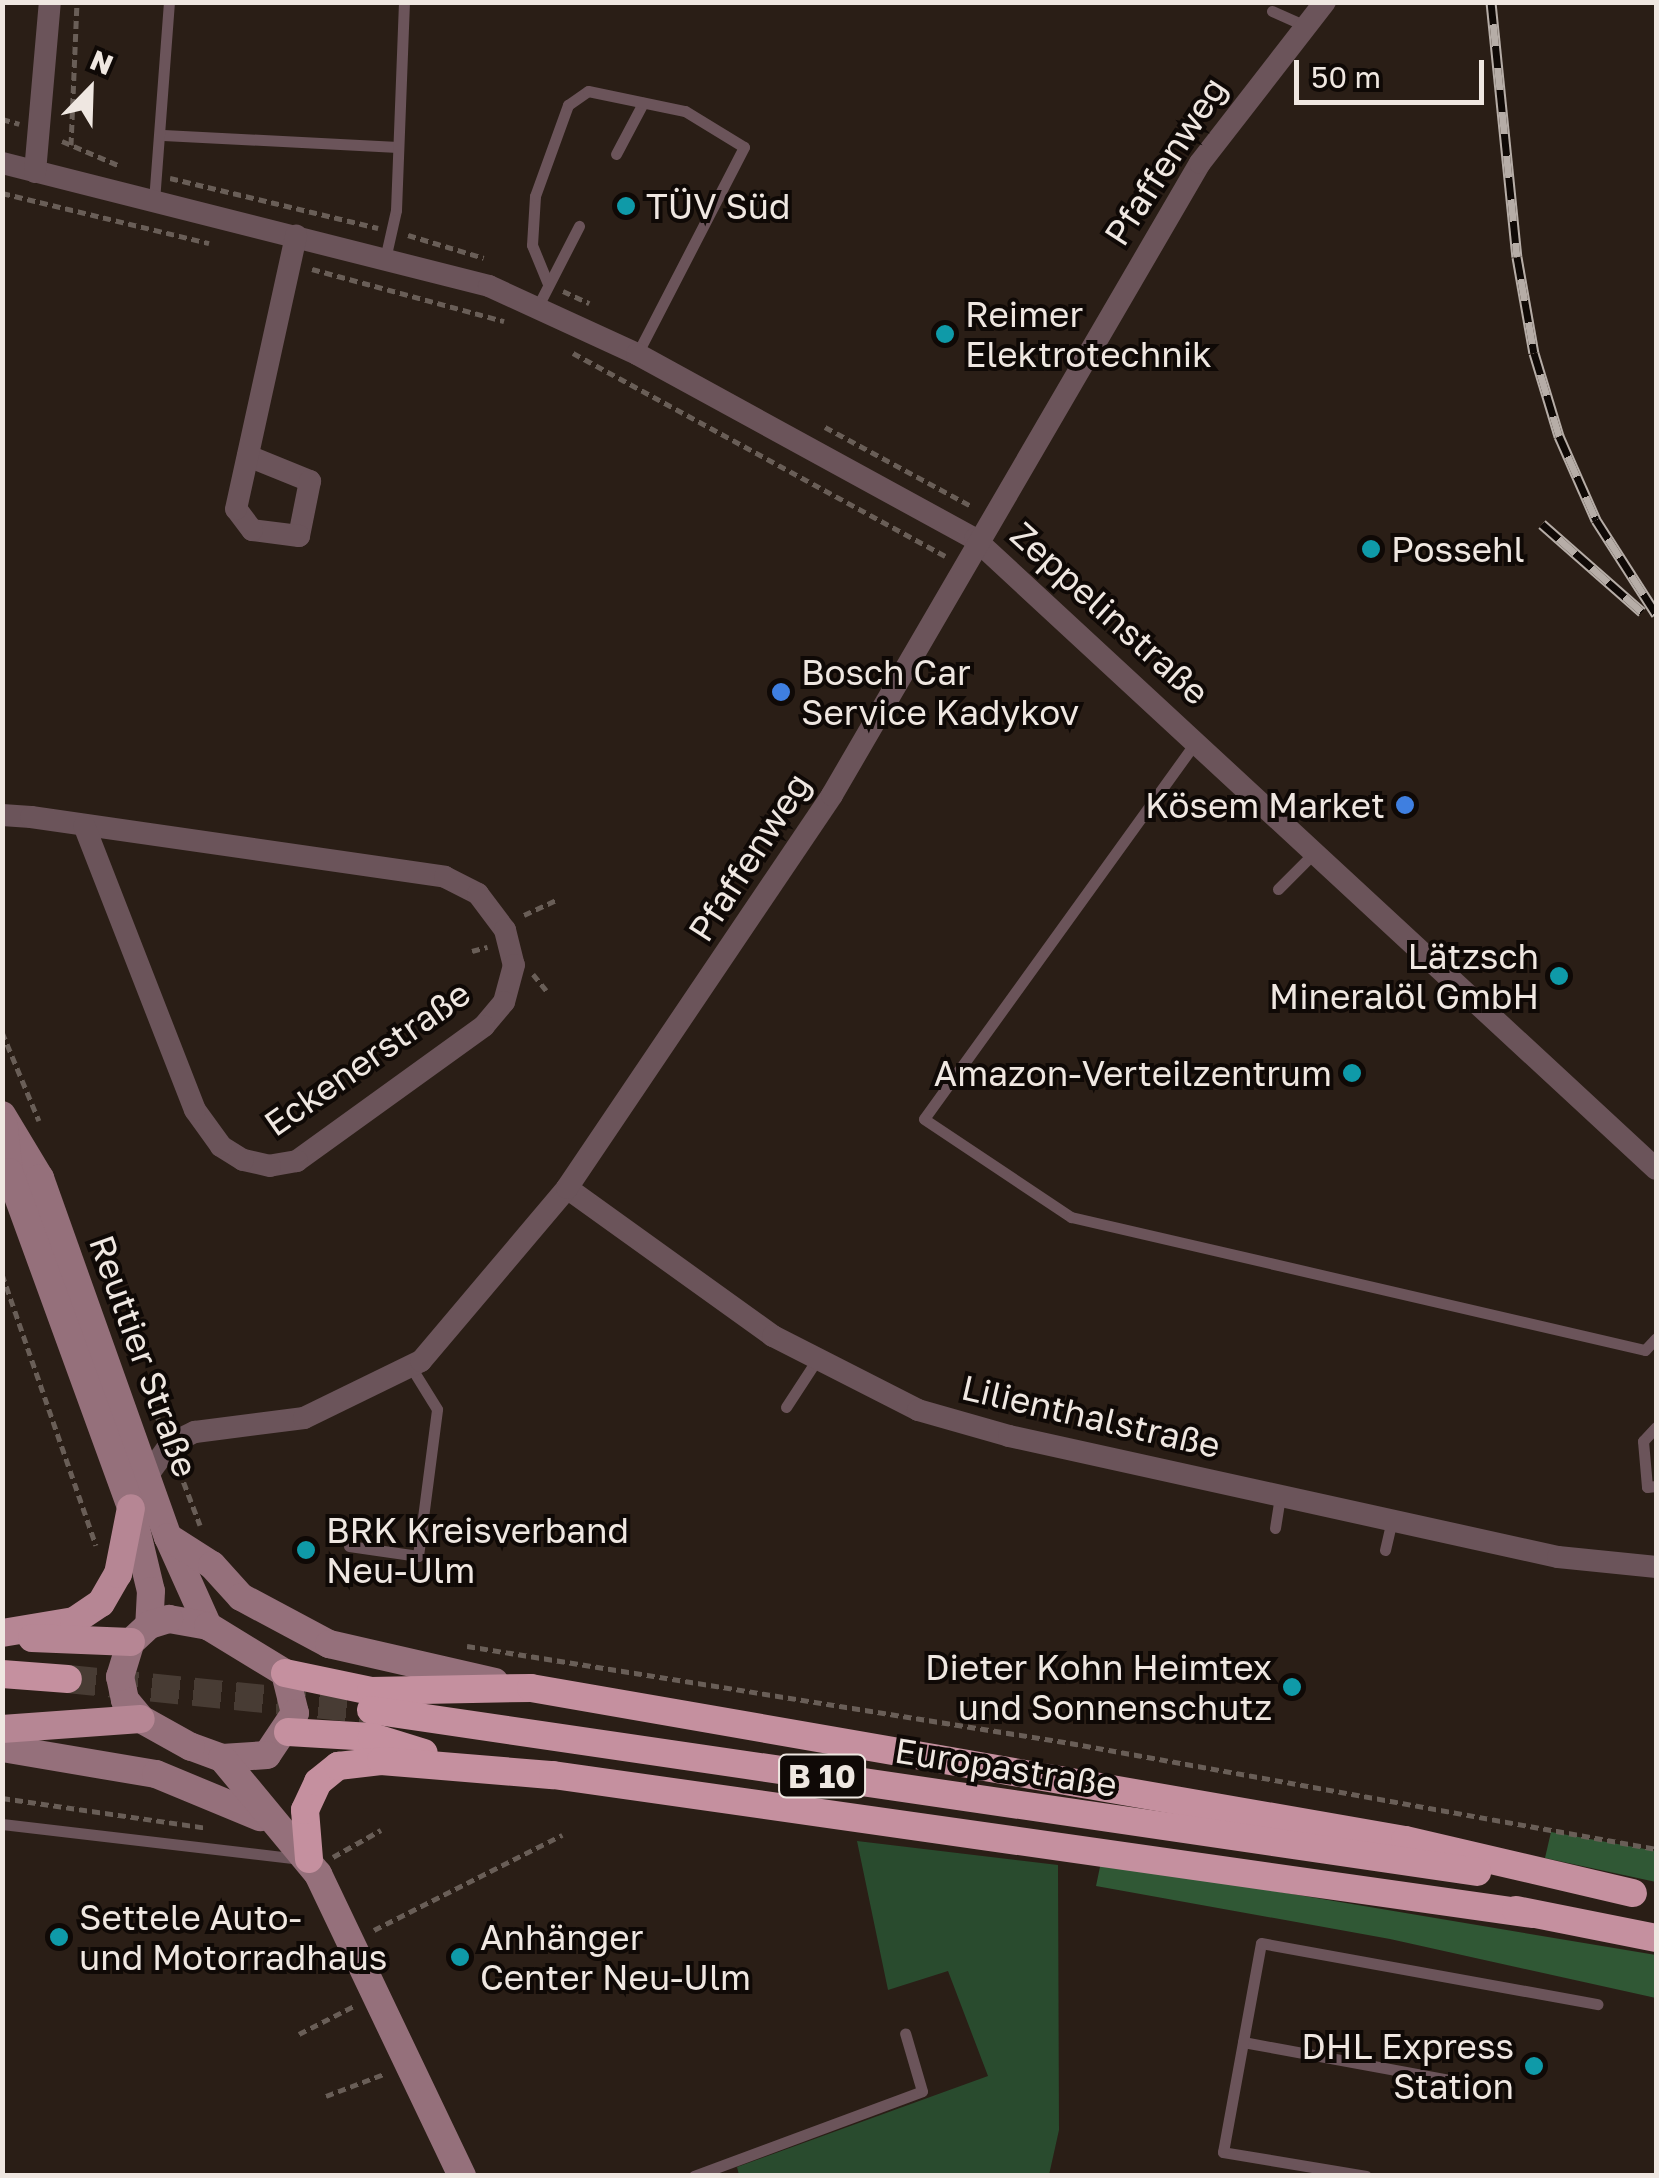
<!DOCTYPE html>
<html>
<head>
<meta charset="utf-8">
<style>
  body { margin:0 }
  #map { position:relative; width:1659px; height:2178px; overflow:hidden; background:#2a1e16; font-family:"Golos Text",sans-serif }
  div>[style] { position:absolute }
  .green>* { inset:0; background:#294b2e }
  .forest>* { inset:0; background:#305835 }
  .trunk-tunnel>* { height:28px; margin-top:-14px; transform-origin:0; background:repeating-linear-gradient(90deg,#483c34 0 28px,transparent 0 42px) }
  .path>* { height:5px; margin-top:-2.5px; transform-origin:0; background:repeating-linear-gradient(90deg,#695e57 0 8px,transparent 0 13px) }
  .service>* { height:11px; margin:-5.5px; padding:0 5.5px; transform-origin:5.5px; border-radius:5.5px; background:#6b545a }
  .minor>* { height:22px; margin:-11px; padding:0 11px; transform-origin:11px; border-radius:11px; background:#6b545a }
  .secondary>* { height:28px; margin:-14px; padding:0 14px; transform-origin:14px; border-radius:14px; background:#95707b }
  .primary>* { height:28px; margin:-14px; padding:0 14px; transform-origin:14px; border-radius:14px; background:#b68694 }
  .trunk>* { height:28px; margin:-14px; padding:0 14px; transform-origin:14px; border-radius:14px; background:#c5909f }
  .rail>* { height:11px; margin-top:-5.5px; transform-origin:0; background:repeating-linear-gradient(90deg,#0f0906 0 22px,#b6ada7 0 44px); box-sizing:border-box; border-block:2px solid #b6ada7 }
  .dots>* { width:28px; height:28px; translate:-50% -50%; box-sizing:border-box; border:5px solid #0f0906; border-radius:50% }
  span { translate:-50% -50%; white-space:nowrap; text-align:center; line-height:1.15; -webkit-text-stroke:8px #0f0906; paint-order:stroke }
  .shield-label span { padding:2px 8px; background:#0f0906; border:2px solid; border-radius:8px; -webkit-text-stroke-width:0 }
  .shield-label { font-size:32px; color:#efe7e1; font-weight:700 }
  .street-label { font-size:35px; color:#efe7e1 }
  .poi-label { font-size:35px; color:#efe7e1 }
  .left { translate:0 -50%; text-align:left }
  .right { translate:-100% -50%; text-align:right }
  .frame { position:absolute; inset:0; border:5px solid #efe7e1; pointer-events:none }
  .north { position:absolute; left:40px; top:40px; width:100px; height:100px; -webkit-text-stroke:8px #0f0906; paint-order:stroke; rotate:23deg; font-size:28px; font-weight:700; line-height:40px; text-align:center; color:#efe7e1 }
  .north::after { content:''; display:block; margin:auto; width:35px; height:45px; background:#efe7e1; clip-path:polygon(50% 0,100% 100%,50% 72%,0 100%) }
  .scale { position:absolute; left:1294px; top:60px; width:190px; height:45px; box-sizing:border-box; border:5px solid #efe7e1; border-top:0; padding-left:12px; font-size:30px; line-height:35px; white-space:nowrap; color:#efe7e1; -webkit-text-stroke:8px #0f0906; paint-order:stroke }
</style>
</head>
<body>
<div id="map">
  <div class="green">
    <div style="clip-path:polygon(857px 1841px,1058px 1865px,1059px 2130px,1049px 2175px,739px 2175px,737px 2167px,988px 2076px,948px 1971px,888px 1990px)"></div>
  </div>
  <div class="forest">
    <div style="clip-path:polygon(1551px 1832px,1656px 1851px,1656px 1882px,1545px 1858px)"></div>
    <div style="clip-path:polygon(1101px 1862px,1656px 1955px,1656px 1998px,1390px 1939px,1096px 1886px)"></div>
  </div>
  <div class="trunk-tunnel">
    <div style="left:68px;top:1679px;width:305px;rotate:5.8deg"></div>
  </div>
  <div class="path">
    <div style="left:2px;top:119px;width:18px;rotate:16deg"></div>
    <div style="left:62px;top:141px;width:63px;rotate:23.3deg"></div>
    <div style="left:71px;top:145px;width:143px;rotate:-87.6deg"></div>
    <div style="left:170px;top:178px;width:214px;rotate:13.5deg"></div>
    <div style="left:2px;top:193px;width:213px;rotate:13.6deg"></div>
    <div style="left:408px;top:235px;width:79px;rotate:16.8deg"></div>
    <div style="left:312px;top:269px;width:199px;rotate:15.2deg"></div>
    <div style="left:563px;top:291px;width:29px;rotate:25deg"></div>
    <div style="left:573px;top:353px;width:424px;rotate:28.6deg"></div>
    <div style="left:825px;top:427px;width:168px;rotate:28.4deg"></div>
    <div style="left:524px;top:915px;width:35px;rotate:-25deg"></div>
    <div style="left:472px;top:951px;width:16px;rotate:-15deg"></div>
    <div style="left:533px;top:974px;width:21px;rotate:51deg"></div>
    <div style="left:2px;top:1032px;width:96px;rotate:67.4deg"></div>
    <div style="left:2px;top:1274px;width:287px;rotate:70.9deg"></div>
    <div style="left:147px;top:1391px;width:35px;rotate:68deg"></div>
    <div style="left:179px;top:1470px;width:59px;rotate:69.1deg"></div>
    <div style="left:467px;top:1646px;width:611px;rotate:9.14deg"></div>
    <div style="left:1070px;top:1743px;width:596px;rotate:10.25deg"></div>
    <div style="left:2px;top:1798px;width:207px;rotate:8.3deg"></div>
    <div style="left:333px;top:1857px;width:55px;rotate:-29.4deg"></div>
    <div style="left:374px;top:1930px;width:211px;rotate:-26.8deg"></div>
    <div style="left:299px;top:2034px;width:62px;rotate:-27deg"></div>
    <div style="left:326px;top:2096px;width:62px;rotate:-20.8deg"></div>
  </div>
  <div class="service">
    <div style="left:1272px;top:11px;width:35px;rotate:24deg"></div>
    <div style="left:163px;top:135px;width:235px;rotate:2.9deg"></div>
    <div style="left:616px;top:154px;width:58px;rotate:-62.1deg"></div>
    <div style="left:154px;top:201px;width:200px;rotate:-85.7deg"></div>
    <div style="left:385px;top:259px;width:50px;rotate:-77.3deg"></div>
    <div style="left:396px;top:210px;width:208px;rotate:-87.8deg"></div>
    <div style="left:548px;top:284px;width:42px;rotate:-112.3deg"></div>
    <div style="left:532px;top:245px;width:49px;rotate:-86.5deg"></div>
    <div style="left:535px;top:196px;width:97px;rotate:-70.1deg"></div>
    <div style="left:568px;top:105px;width:24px;rotate:-35deg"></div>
    <div style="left:588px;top:91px;width:99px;rotate:11.7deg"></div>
    <div style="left:685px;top:111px;width:69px;rotate:31.4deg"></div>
    <div style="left:744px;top:147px;width:233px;rotate:117.3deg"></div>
    <div style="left:538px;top:306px;width:90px;rotate:-62.9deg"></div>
    <div style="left:1195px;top:743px;width:463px;rotate:125.8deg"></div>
    <div style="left:924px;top:1119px;width:177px;rotate:33.7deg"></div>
    <div style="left:1071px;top:1217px;width:589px;rotate:13.05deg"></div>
    <div style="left:1645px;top:1350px;width:16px;rotate:-47deg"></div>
    <div style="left:1278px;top:889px;width:51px;rotate:-45deg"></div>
    <div style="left:786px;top:1407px;width:55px;rotate:-56.9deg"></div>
    <div style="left:1656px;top:1427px;width:19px;rotate:133deg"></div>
    <div style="left:1643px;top:1441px;width:46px;rotate:85deg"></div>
    <div style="left:1647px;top:1487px;width:9px;rotate:-6deg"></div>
    <div style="left:1275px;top:1528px;width:32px;rotate:-81deg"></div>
    <div style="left:349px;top:1546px;width:70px;rotate:8.2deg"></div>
    <div style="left:418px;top:1556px;width:148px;rotate:-82.6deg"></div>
    <div style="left:437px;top:1409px;width:49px;rotate:-121.8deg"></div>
    <div style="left:1385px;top:1550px;width:31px;rotate:-77deg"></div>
    <div style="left:2px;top:1824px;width:299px;rotate:6.7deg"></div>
    <div style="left:1243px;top:2042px;width:211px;rotate:10.4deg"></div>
    <div style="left:694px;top:2176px;width:243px;rotate:-20.4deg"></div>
    <div style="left:922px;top:2091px;width:60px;rotate:-106.3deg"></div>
    <div style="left:1366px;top:2176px;width:145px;rotate:-170.5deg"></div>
    <div style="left:1223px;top:2152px;width:212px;rotate:-79.7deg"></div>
    <div style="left:1261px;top:1943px;width:342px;rotate:10.3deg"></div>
  </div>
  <div class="minor">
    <div style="left:2px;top:163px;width:502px;rotate:14.17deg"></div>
    <div style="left:489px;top:286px;width:163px;rotate:24.7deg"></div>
    <div style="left:637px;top:354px;width:385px;rotate:28.7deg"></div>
    <div style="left:975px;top:539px;width:928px;rotate:42.77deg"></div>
    <div style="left:35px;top:172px;width:171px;rotate:-85deg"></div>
    <div style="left:248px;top:456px;width:67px;rotate:22deg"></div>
    <div style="left:310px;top:481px;width:56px;rotate:101.3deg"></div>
    <div style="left:299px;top:536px;width:47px;rotate:-172.7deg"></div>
    <div style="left:252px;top:530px;width:26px;rotate:-127deg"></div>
    <div style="left:236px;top:509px;width:280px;rotate:-77.6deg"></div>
    <div style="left:2px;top:815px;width:29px;rotate:4deg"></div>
    <div style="left:31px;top:817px;width:418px;rotate:8.2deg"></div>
    <div style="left:445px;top:877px;width:37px;rotate:27deg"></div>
    <div style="left:478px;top:894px;width:45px;rotate:53.1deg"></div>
    <div style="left:505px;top:930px;width:36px;rotate:76deg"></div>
    <div style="left:514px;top:965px;width:38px;rotate:105deg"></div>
    <div style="left:504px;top:1002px;width:31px;rotate:130deg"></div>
    <div style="left:484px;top:1026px;width:231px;rotate:144.2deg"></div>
    <div style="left:297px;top:1161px;width:27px;rotate:170deg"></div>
    <div style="left:270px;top:1166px;width:28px;rotate:-167deg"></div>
    <div style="left:243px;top:1160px;width:26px;rotate:-148deg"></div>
    <div style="left:221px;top:1146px;width:44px;rotate:-125.8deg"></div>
    <div style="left:195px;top:1110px;width:305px;rotate:-111.3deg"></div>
    <div style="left:567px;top:1188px;width:254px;rotate:35.7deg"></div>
    <div style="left:773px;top:1336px;width:163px;rotate:27deg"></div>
    <div style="left:918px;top:1410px;width:95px;rotate:15.9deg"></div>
    <div style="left:1009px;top:1436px;width:562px;rotate:12.43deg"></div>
    <div style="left:1558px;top:1557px;width:99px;rotate:5.8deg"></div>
    <div style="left:147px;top:1476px;width:39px;rotate:-54deg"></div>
    <div style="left:170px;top:1444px;width:28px;rotate:-26deg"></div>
    <div style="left:195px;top:1432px;width:110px;rotate:-7.3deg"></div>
    <div style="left:304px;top:1418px;width:130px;rotate:-26deg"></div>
    <div style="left:421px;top:1361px;width:226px;rotate:-49.8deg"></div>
    <div style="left:567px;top:1188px;width:474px;rotate:-56deg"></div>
    <div style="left:832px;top:795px;width:731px;rotate:-59.79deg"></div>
    <div style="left:1200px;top:163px;width:204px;rotate:-52.2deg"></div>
  </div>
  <div class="secondary">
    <div style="left:2px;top:1115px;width:74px;rotate:58.9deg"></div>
    <div style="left:40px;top:1178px;width:381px;rotate:70.4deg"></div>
    <div style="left:168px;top:1537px;width:98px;rotate:65.8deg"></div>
    <div style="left:4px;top:1127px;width:45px;rotate:83.7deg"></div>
    <div style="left:9px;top:1172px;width:357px;rotate:70deg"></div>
    <div style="left:131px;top:1508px;width:85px;rotate:76.5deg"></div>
    <div style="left:151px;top:1591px;width:34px;rotate:93deg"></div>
    <div style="left:168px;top:1537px;width:52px;rotate:32.5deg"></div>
    <div style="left:212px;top:1565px;width:43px;rotate:47.8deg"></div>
    <div style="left:241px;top:1597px;width:100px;rotate:28.1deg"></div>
    <div style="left:329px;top:1644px;width:170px;rotate:12.9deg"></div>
    <div style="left:169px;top:1619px;width:40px;rotate:10deg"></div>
    <div style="left:208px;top:1626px;width:90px;rotate:31.4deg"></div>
    <div style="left:285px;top:1673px;width:41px;rotate:76deg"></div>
    <div style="left:295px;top:1713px;width:50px;rotate:123.7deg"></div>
    <div style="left:267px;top:1755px;width:45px;rotate:176.2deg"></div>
    <div style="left:222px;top:1758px;width:33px;rotate:-160deg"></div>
    <div style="left:191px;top:1747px;width:57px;rotate:-150.8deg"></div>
    <div style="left:141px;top:1719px;width:25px;rotate:-130deg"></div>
    <div style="left:125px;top:1700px;width:24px;rotate:-102deg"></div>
    <div style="left:120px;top:1677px;width:37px;rotate:-73deg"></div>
    <div style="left:131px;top:1642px;width:25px;rotate:-43deg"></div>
    <div style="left:149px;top:1625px;width:21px;rotate:-17deg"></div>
    <div style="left:2px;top:1748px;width:156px;rotate:9.6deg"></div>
    <div style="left:156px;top:1774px;width:113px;rotate:22.5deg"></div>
    <div style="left:222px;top:1758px;width:151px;rotate:50.4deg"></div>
    <div style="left:318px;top:1874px;width:335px;rotate:64.5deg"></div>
  </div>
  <div class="primary">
    <div style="left:2px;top:1633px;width:73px;rotate:-9.5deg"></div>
    <div style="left:74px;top:1621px;width:32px;rotate:-34deg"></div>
    <div style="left:101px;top:1603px;width:34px;rotate:-60deg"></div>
    <div style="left:118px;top:1574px;width:67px;rotate:-78.9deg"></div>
    <div style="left:32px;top:1638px;width:99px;rotate:2.3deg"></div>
    <div style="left:2px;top:1729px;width:139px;rotate:-4.1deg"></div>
  </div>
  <div class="trunk">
    <div style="left:285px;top:1673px;width:88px;rotate:11.8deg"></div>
    <div style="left:371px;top:1691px;width:160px;rotate:-1.1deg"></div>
    <div style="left:531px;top:1688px;width:887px;rotate:9.87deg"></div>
    <div style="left:1405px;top:1840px;width:234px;rotate:13.1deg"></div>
    <div style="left:2px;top:1674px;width:66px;rotate:4.3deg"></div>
    <div style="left:371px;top:1710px;width:1118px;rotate:8.33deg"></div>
    <div style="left:288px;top:1732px;width:84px;rotate:3.4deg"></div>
    <div style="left:372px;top:1737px;width:54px;rotate:17.1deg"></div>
    <div style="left:309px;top:1859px;width:49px;rotate:-94.7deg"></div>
    <div style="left:305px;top:1810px;width:31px;rotate:-65deg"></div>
    <div style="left:318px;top:1782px;width:26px;rotate:-39deg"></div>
    <div style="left:338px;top:1766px;width:43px;rotate:-6.6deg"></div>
    <div style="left:381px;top:1761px;width:173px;rotate:4.7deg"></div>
    <div style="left:553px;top:1775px;width:989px;rotate:8.08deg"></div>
    <div style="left:1516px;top:1910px;width:143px;rotate:11.3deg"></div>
  </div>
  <div class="rail">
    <div style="left:1491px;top:2px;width:256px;rotate:84.2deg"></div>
    <div style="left:1517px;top:257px;width:97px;rotate:80deg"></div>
    <div style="left:1534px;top:353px;width:87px;rotate:73.2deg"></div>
    <div style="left:1559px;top:436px;width:92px;rotate:66.2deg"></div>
    <div style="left:1596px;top:520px;width:112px;rotate:57.4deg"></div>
    <div style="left:1542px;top:524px;width:133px;rotate:41.3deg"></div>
  </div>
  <div class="dots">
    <div style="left:626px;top:206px;background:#0f9aa8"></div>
    <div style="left:945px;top:334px;background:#0f9aa8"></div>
    <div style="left:1371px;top:549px;background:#0f9aa8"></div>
    <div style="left:781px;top:692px;background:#3f7fe0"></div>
    <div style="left:1405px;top:805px;background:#3f7fe0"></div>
    <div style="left:1559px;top:976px;background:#0f9aa8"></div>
    <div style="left:1352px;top:1073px;background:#0f9aa8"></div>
    <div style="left:306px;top:1550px;background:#0f9aa8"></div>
    <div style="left:1292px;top:1687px;background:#0f9aa8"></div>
    <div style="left:59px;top:1937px;background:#0f9aa8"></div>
    <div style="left:460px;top:1957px;background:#0f9aa8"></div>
    <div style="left:1534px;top:2066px;background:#0f9aa8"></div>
  </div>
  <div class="shield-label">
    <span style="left:822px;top:1776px">B 10</span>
  </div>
  <div class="street-label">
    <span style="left:1165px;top:161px;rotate:-57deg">Pfaffenweg</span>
    <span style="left:1110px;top:613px;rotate:42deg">Zeppelinstraße</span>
    <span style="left:749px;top:857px;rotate:-57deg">Pfaffenweg</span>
    <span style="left:367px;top:1058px;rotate:-35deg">Eckenerstraße</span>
    <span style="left:144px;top:1356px;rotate:70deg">Reuttier Straße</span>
    <span style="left:1091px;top:1416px;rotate:13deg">Lilienthalstraße</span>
    <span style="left:1006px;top:1767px;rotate:9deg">Europastraße</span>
  </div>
  <div class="poi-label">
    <span class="left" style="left:646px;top:206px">TÜV Süd</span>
    <span class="left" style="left:965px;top:334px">Reimer<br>Elektrotechnik</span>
    <span class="left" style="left:1391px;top:549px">Possehl</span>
    <span class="left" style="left:801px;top:692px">Bosch Car<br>Service Kadykov</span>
    <span class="right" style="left:1385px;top:805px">Kösem Market</span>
    <span class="right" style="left:1539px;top:976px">Lätzsch<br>Mineralöl GmbH</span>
    <span class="right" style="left:1332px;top:1073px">Amazon-Verteilzentrum</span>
    <span class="left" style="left:326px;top:1550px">BRK Kreisverband<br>Neu-Ulm</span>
    <span class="right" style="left:1272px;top:1687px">Dieter Kohn Heimtex<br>und Sonnenschutz</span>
    <span class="left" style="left:79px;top:1937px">Settele Auto-<br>und Motorradhaus</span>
    <span class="left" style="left:480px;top:1957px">Anhänger<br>Center Neu-Ulm</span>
    <span class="right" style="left:1514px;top:2066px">DHL Express<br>Station</span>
  </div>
  <div class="frame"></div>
  <div class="north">N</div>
  <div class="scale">50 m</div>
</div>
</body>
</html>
